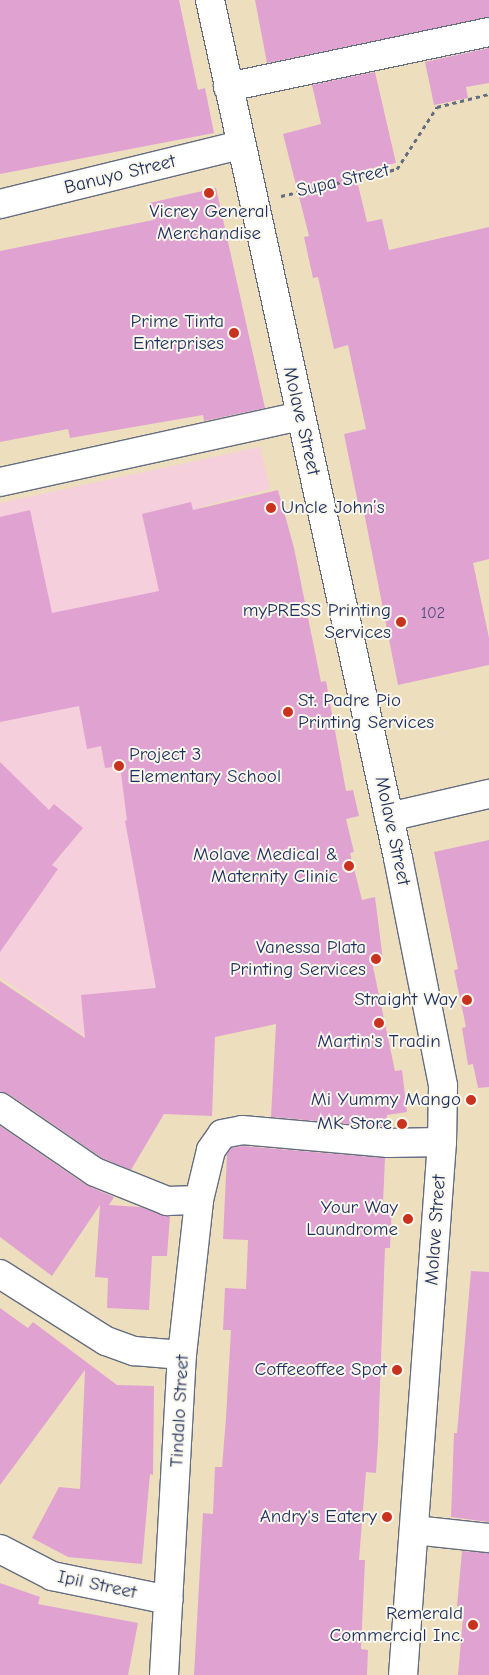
<!DOCTYPE html>
<html>
<head>
<meta charset="utf-8">
<style>
  body { margin:0 }
  #map { position:relative; width:489px; height:1675px; overflow:hidden; background:#eddfbe; font-family:"Comic Neue",sans-serif }
  div>[style] { position:absolute }
  .built>* { inset:0; background:#f5cfdc }
  .building>* { inset:0; background:#e0a2d1 }
  .path>* { height:3px; margin-top:-1.5px; transform-origin:0; background:repeating-linear-gradient(90deg,#646d80 0 4px,transparent 0 8px) }
  .roads { filter:drop-shadow(1px 0 #646d80) drop-shadow(-1px 0 #646d80) drop-shadow(0 1px #646d80) drop-shadow(0 -1px #646d80) }
  .minor>* { height:28px; margin:-14px; padding:0 14px; transform-origin:14px; border-radius:14px; background:#fff }
  .dots>* { width:14px; height:14px; translate:-50% -50%; box-sizing:border-box; border:2px solid #fbf7ec; border-radius:50% }
  span { translate:-50% -50%; white-space:nowrap; text-align:center; line-height:1.15; -webkit-text-stroke:4px #fbf7ec; paint-order:stroke }
  .number-label { font-size:16px; color:#4c4c7b }
  .number-label span { -webkit-text-stroke-width:0 }
  .street-label { font-size:19px; color:#1b2f5e }
  .poi-label { font-size:19px; color:#1b2f5e }
  .right { translate:-100% -50%; text-align:right }
  .left { translate:0 -50%; text-align:left }
</style>
</head>
<body>
<div id="map">
  <div class="built">
    <div style="clip-path:polygon(260px 447px,270px 489px,200px 507px,253px 759px,217px 990px,144px 1078px,0 977px,0 503px)"></div>
  </div>
  <div class="building">
    <div style="clip-path:polygon(0 0,179px 0,198px 90px,205px 88px,214px 133px,0 174px)"></div>
    <div style="clip-path:polygon(255px 0,489px 0,489px 17px,267px 63px)"></div>
    <div style="clip-path:polygon(489px 48px,489px 83px,466px 87px,468px 98px,434px 105px,425px 62px)"></div>
    <div style="clip-path:polygon(375px 72px,396px 163px,355px 172px,367px 222px,382px 219px,389px 250px,489px 227px,489px 559px,473px 563px,489px 638px,489px 665px,398px 685px,362px 502px,358px 503px,344px 434px,366px 429px,348px 345px,334px 349px,318px 277px,313px 278px,304px 237px,309px 236px,283px 134px,321px 124px,312px 85px)"></div>
    <div style="clip-path:polygon(216px 188px,265px 408px,204px 421px,203px 415px,70px 438px,68px 429px,0 442px,0 251px,153px 220px,149px 203px)"></div>
    <div style="clip-path:polygon(278px 490px,294px 548px,321px 682px,326px 681px,346px 791px,353px 790px,359px 816px,346px 819px,354px 852px,350px 853px,362px 900px,375px 897px,383px 960px,372px 962px,395px 1071px,402px 1070px,407px 1112px,387px 1115px,386px 1127px,271px 1117px,276px 1024px,215px 1037px,212px 1116px,164px 1114px,131px 1170px,102px 1158px,9px 1094px,0 1092px,0 981px,85px 1038px,81px 995px,156px 988px,125px 821px,127px 820px,120px 766px,105px 768px,101px 746px,87px 749px,79px 706px,0 722px,0 517px,30px 510px,52px 613px,159px 591px,142px 514px,191px 502px,193px 510px)"></div>
    <div style="clip-path:polygon(0 762px,49px 810px,54px 804px,83px 828px,52px 865px,58px 869px,0 952px)"></div>
    <div style="clip-path:polygon(489px 840px,489px 1087px,478px 1088px,473px 1064px,468px 1065px,462px 1028px,466px 1027px,454px 970px,458px 969px,434px 852px)"></div>
    <div style="clip-path:polygon(0 1126px,86px 1185px,114px 1197px,109px 1205px,140px 1207px,170px 1217px,167px 1256px,152px 1256px,149px 1310px,107px 1308px,108px 1278px,95px 1277px,100px 1205px,52px 1276px,0 1237px)"></div>
    <div style="clip-path:polygon(243px 1146px,385px 1158px,383px 1203px,392px 1203px,390px 1248px,385px 1248px,378px 1442px,376px 1473px,366px 1472px,359px 1560px,365px 1560px,361px 1649px,368px 1650px,367px 1675px,194px 1675px,203px 1513px,213px 1514px,215px 1467px,222px 1467px,226px 1418px,231px 1330px,223px 1330px,225px 1288px,246px 1289px,248px 1240px,223px 1239px,227px 1154px,231px 1148px)"></div>
    <div style="clip-path:polygon(471px 1271px,489px 1272px,489px 1522px,451px 1517px,454px 1433px,457px 1433px)"></div>
    <div style="clip-path:polygon(0 1308px,28px 1328px,33px 1322px,117px 1385px,154px 1386px,153px 1475px,150px 1474px,142px 1564px,68px 1557px,32px 1538px,59px 1487px,80px 1489px,85px 1370px,0 1485px)"></div>
    <div style="clip-path:polygon(462px 1551px,489px 1553px,489px 1675px,458px 1675px,464px 1606px,457px 1606px)"></div>
    <div style="clip-path:polygon(0 1583px,40px 1597px,38px 1604px,138px 1623px,128px 1675px,0 1675px)"></div>
  </div>
  <div class="path">
    <div style="left:281px;top:196px;width:119px;rotate:-13.1deg"></div>
    <div style="left:397px;top:169px;width:74px;rotate:-57.2deg"></div>
    <div style="left:437px;top:107px;width:54px;rotate:-14deg"></div>
  </div>
  <div class="roads">
    <div class="minor">
      <div style="left:210px;top:0;width:878px;rotate:77.64deg"></div>
      <div style="left:398px;top:858px;width:232px;rotate:78.8deg"></div>
      <div style="left:443px;top:1086px;width:56px;rotate:91deg"></div>
      <div style="left:442px;top:1142px;width:534px;rotate:94.18deg"></div>
      <div style="left:228px;top:87px;width:267px;rotate:-11.9deg"></div>
      <div style="left:0;top:204px;width:247px;rotate:-13.8deg"></div>
      <div style="left:0;top:482px;width:307px;rotate:-12.4deg"></div>
      <div style="left:389px;top:817px;width:103px;rotate:-13deg"></div>
      <div style="left:0;top:1107px;width:115px;rotate:34.4deg"></div>
      <div style="left:95px;top:1172px;width:78px;rotate:21.9deg"></div>
      <div style="left:167px;top:1201px;width:32px;rotate:-2deg"></div>
      <div style="left:0;top:1274px;width:125px;rotate:32.3deg"></div>
      <div style="left:106px;top:1341px;width:30px;rotate:20deg"></div>
      <div style="left:134px;top:1351px;width:48px;rotate:4.8deg"></div>
      <div style="left:414px;top:1530px;width:75px;rotate:6.1deg"></div>
      <div style="left:0;top:1549px;width:59px;rotate:27.4deg"></div>
      <div style="left:52px;top:1576px;width:119px;rotate:11.6deg"></div>
      <div style="left:164px;top:1675px;width:321px;rotate:-86.8deg"></div>
      <div style="left:182px;top:1355px;width:156px;rotate:-83.7deg"></div>
      <div style="left:199px;top:1200px;width:51px;rotate:-76.5deg"></div>
      <div style="left:211px;top:1150px;width:19px;rotate:-55deg"></div>
      <div style="left:222px;top:1134px;width:20px;rotate:-11deg"></div>
      <div style="left:242px;top:1130px;width:147px;rotate:5.1deg"></div>
      <div style="left:388px;top:1143px;width:54px;rotate:-1.1deg"></div>
    </div>
  </div>
  <div class="dots">
    <div style="left:209px;top:193px;background:#c8321e"></div>
    <div style="left:234px;top:333px;background:#c8321e"></div>
    <div style="left:271px;top:508px;background:#c8321e"></div>
    <div style="left:401px;top:622px;background:#c8321e"></div>
    <div style="left:288px;top:712px;background:#c8321e"></div>
    <div style="left:119px;top:766px;background:#c8321e"></div>
    <div style="left:349px;top:866px;background:#c8321e"></div>
    <div style="left:376px;top:959px;background:#c8321e"></div>
    <div style="left:467px;top:1000px;background:#c8321e"></div>
    <div style="left:379px;top:1023px;background:#c8321e"></div>
    <div style="left:471px;top:1100px;background:#c8321e"></div>
    <div style="left:402px;top:1124px;background:#c8321e"></div>
    <div style="left:408px;top:1219px;background:#c8321e"></div>
    <div style="left:397px;top:1370px;background:#c8321e"></div>
    <div style="left:387px;top:1517px;background:#c8321e"></div>
    <div style="left:473px;top:1625px;background:#c8321e"></div>
  </div>
  <div class="number-label">
    <span style="left:433px;top:613px">102</span>
  </div>
  <div class="street-label">
    <span style="left:120px;top:175px;rotate:-14deg">Banuyo Street</span>
    <span style="left:343px;top:181px;rotate:-13deg">Supa Street</span>
    <span style="left:301px;top:421px;rotate:77deg">Molave Street</span>
    <span style="left:392px;top:831px;rotate:78deg">Molave Street</span>
    <span style="left:436px;top:1230px;rotate:-86deg">Molave Street</span>
    <span style="left:180px;top:1411px;rotate:-87deg">Tindalo Street</span>
    <span style="left:97px;top:1585px;rotate:12deg">Ipil Street</span>
  </div>
  <div class="poi-label">
    <span style="left:209px;top:223px">Vicrey General<br>Merchandise</span>
    <span class="right" style="left:224px;top:333px">Prime Tinta<br>Enterprises</span>
    <span class="left" style="left:281px;top:508px">Uncle John’s</span>
    <span class="right" style="left:391px;top:622px">myPRESS Printing<br>Services</span>
    <span class="left" style="left:298px;top:712px">St. Padre Pio<br>Printing Services</span>
    <span class="left" style="left:129px;top:766px">Project 3<br>Elementary School</span>
    <span class="right" style="left:338px;top:866px">Molave Medical &amp;<br>Maternity Clinic</span>
    <span class="right" style="left:366px;top:959px">Vanessa Plata<br>Printing Services</span>
    <span class="right" style="left:457px;top:1000px">Straight Way</span>
    <span style="left:379px;top:1042px">Martin's Tradin</span>
    <span class="right" style="left:461px;top:1100px">Mi Yummy Mango</span>
    <span class="right" style="left:392px;top:1124px">MK Store</span>
    <span class="right" style="left:398px;top:1219px">Your Way<br>Laundrome</span>
    <span class="right" style="left:387px;top:1370px">Coffeeoffee Spot</span>
    <span class="right" style="left:377px;top:1517px">Andry's Eatery</span>
    <span class="right" style="left:463px;top:1625px">Remerald<br>Commercial Inc.</span>
  </div>
</div>
</body>
</html>
